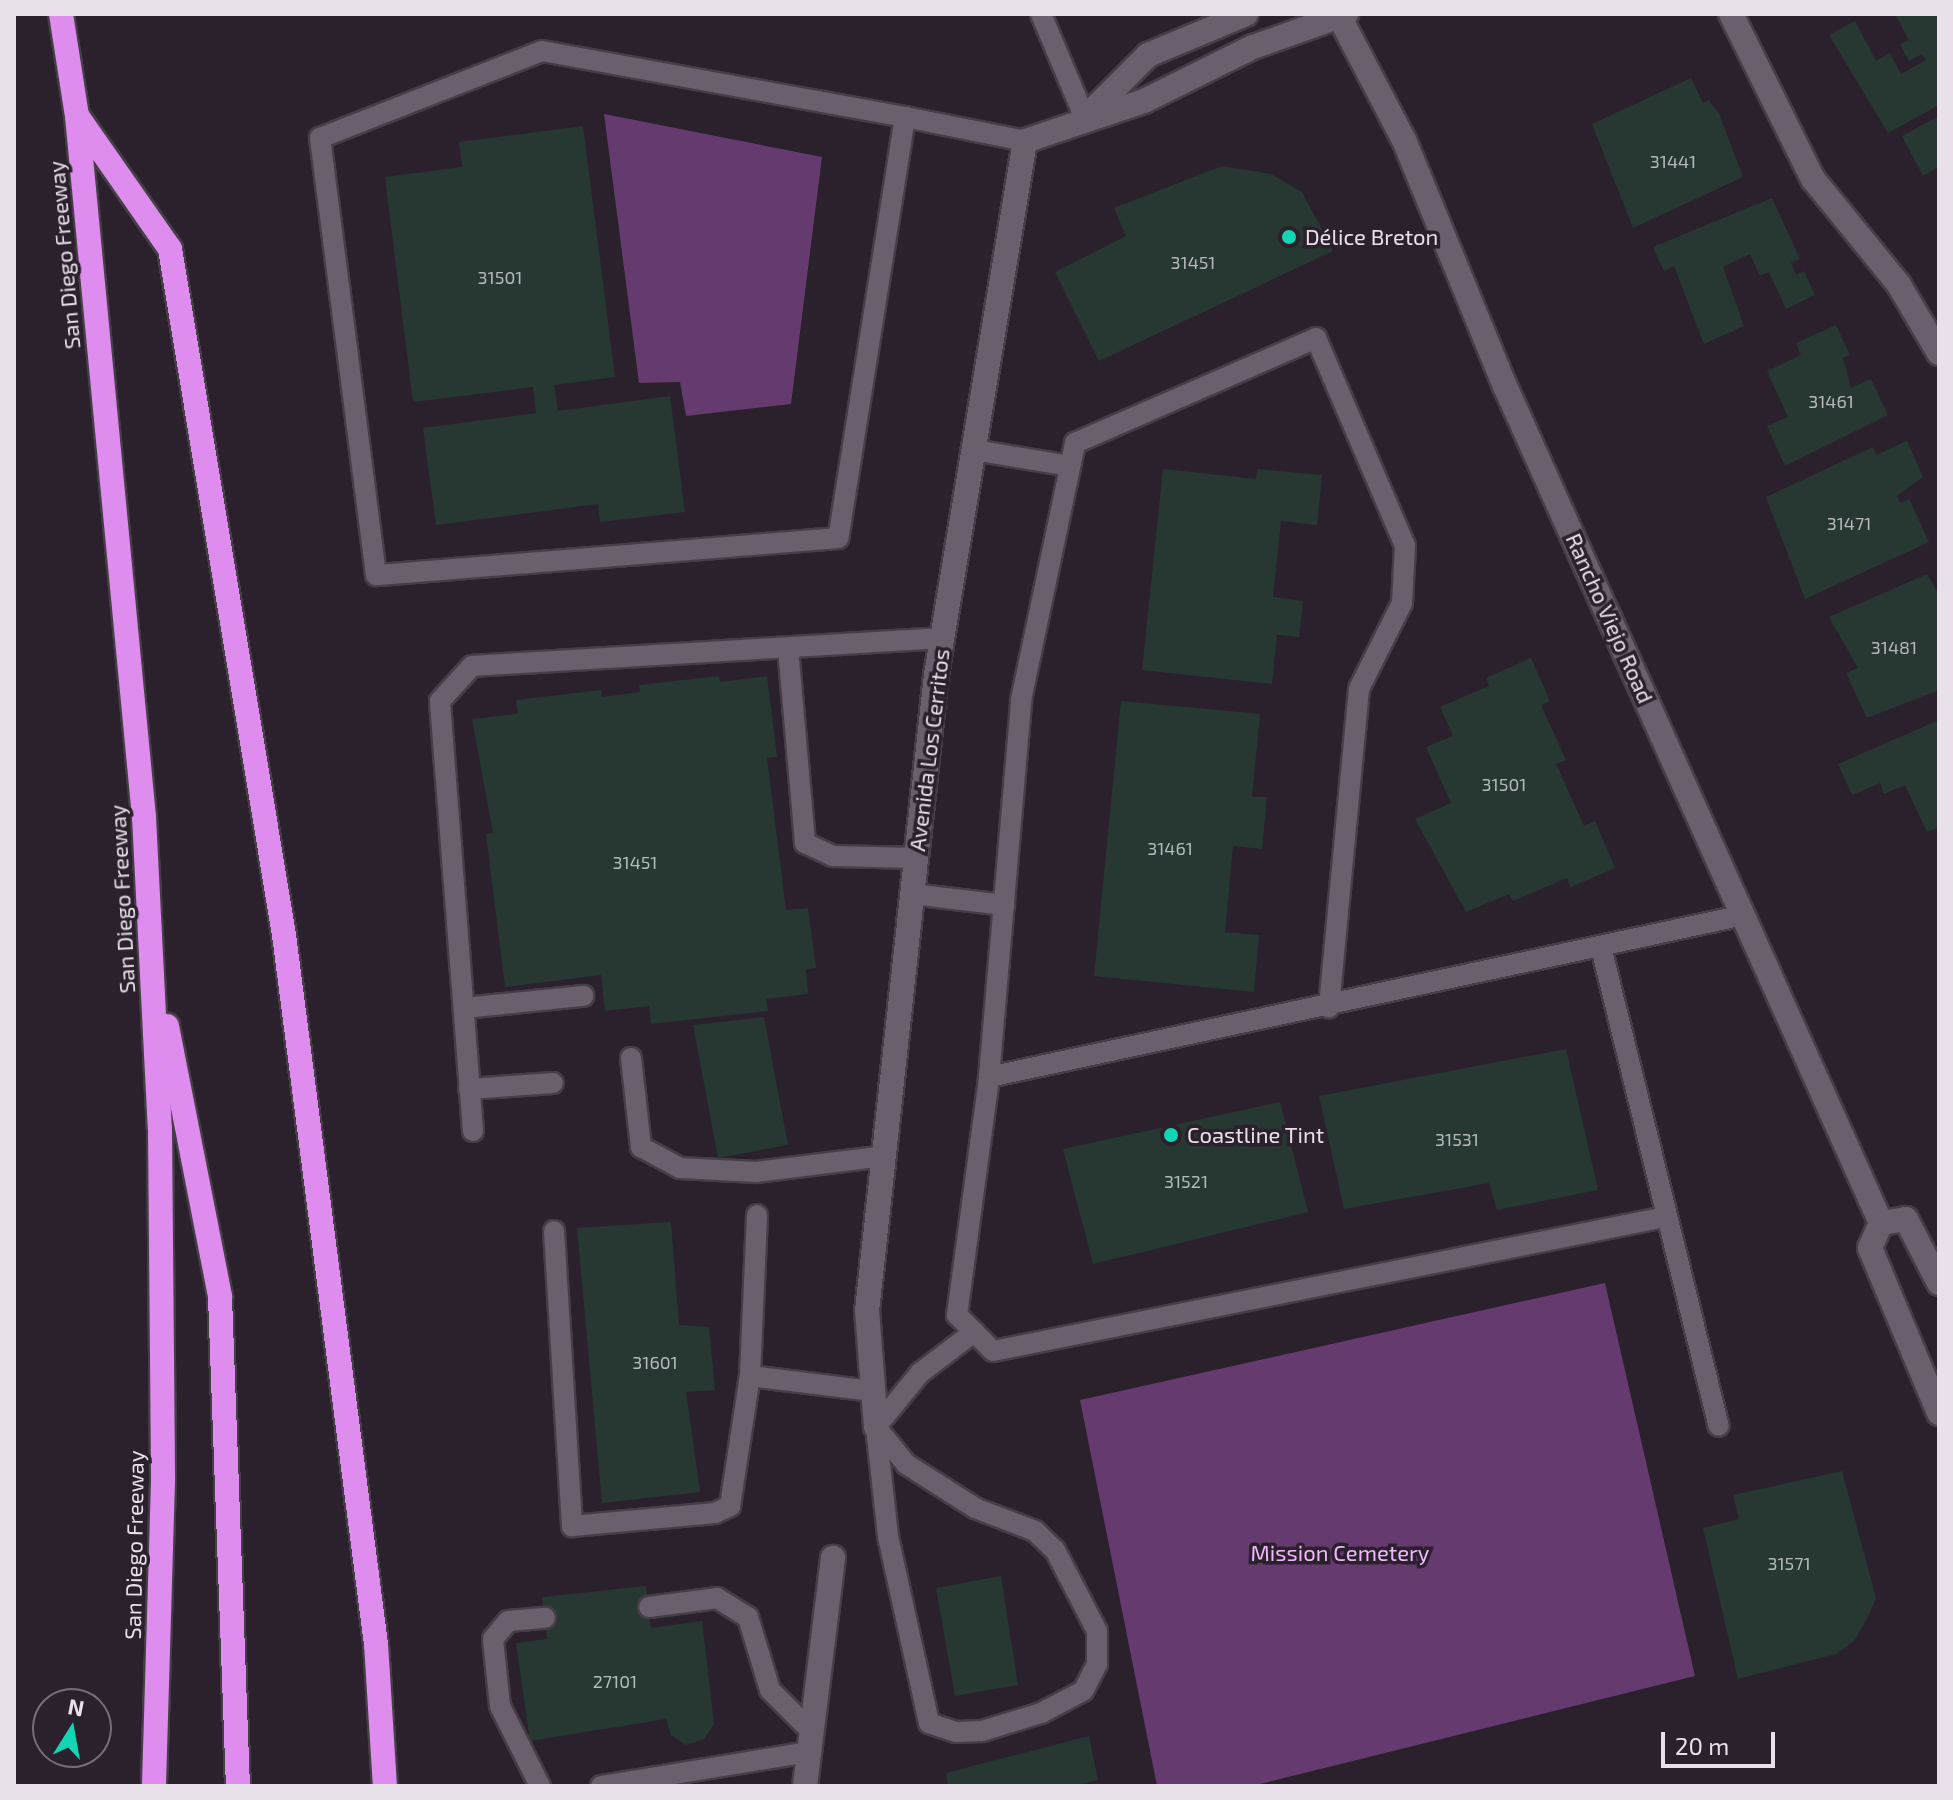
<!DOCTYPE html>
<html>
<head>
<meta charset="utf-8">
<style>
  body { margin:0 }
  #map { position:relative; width:1953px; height:1800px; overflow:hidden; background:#2a212c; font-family:"Exo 2",sans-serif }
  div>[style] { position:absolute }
  .green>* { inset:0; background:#653a6e }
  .building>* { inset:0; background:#273833 }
  .roads { filter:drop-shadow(2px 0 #463e47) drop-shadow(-2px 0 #463e47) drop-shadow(0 2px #463e47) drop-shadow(0 -2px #463e47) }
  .lane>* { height:20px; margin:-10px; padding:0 10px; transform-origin:10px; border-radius:10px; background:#6a5f6c }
  .street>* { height:24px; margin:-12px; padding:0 12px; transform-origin:12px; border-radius:12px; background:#6a5f6c }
  .secondary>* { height:24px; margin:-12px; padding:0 12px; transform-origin:12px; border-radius:12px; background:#6a5f6c }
  .highway>* { height:24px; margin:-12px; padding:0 12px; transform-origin:12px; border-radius:12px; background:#de8cee }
  .dots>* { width:22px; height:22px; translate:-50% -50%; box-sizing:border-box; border:4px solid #2a212c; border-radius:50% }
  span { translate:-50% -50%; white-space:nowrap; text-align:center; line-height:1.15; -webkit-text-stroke:7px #2a212c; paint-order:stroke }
  .number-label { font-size:18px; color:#b8b7bc }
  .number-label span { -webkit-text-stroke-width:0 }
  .poi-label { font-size:22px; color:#e8e1e9 }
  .left { translate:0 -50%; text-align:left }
  .street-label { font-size:22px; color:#e8e1e9 }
  .park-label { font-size:22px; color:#f1b9fc }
  .frame { position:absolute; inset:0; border:16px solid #e8e1e9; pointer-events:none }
  .north { position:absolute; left:32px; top:1688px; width:80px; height:80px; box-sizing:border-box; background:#2a212c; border:2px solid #766e78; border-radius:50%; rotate:11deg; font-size:22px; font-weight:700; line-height:32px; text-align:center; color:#e8e1e9 }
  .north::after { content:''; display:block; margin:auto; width:28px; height:36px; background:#12d5b4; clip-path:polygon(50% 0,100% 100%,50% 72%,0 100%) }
  .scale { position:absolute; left:1661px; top:1732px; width:114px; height:36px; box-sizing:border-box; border:4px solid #e8e1e9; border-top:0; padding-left:10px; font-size:24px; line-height:28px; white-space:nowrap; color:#e8e1e9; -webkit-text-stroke:6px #2a212c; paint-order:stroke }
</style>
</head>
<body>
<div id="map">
  <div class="green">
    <div style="clip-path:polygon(604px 114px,822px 157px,791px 404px,686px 416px,680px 382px,639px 383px)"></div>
    <div style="clip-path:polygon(1605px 1283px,1695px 1676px,1252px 1786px,1157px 1786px,1080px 1400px)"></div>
  </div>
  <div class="building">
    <div style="clip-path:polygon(1895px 14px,1939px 14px,1939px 105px,1888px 133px,1829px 35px,1855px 21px,1876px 61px,1890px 53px,1901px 74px,1926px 60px,1922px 54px,1909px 61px,1900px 44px,1909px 40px)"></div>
    <div style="clip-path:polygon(1691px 78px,1703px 103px,1709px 100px,1719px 114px,1743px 177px,1633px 228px,1592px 124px)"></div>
    <div style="clip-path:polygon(1939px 116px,1939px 167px,1923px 176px,1902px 136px)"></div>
    <div style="clip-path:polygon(583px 126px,615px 377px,554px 385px,558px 411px,670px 396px,685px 512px,600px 522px,598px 504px,436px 525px,423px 428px,536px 413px,533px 387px,413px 402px,385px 177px,462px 167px,459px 142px)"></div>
    <div style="clip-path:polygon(1222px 166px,1271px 174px,1302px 192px,1333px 251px,1099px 361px,1055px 272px,1126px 236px,1114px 208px)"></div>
    <div style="clip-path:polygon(1772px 198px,1800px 259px,1791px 263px,1796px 275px,1804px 271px,1815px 295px,1786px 309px,1769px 272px,1760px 276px,1750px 254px,1723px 267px,1744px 326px,1704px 344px,1674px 266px,1664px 271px,1653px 247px)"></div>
    <div style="clip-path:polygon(1836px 325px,1850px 355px,1843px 358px,1851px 388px,1871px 379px,1888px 415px,1785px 466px,1767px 426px,1788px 417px,1767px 371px,1801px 355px,1796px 343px)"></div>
    <div style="clip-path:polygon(1907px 441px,1923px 477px,1897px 496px,1900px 503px,1909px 499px,1929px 542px,1805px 599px,1766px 497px,1873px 447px,1876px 455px)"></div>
    <div style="clip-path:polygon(1163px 469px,1256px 479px,1257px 469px,1322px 475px,1317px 525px,1281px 521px,1273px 597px,1303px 601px,1299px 637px,1277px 635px,1272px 684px,1142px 670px)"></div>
    <div style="clip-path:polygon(1927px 574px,1939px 595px,1939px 690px,1867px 718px,1846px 673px,1858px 668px,1829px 617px)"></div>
    <div style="clip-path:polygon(1531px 658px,1550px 701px,1541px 705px,1566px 760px,1556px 764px,1584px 826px,1595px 821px,1615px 868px,1571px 887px,1567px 878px,1513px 901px,1509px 894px,1466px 912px,1415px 819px,1451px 803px,1426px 747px,1453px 736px,1440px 707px,1489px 686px,1486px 678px)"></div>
    <div style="clip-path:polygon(719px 676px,720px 682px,767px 676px,777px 757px,767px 758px,786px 910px,808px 908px,816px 968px,806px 969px,808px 994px,766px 999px,768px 1011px,651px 1024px,649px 1006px,605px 1011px,601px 975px,505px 987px,486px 834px,493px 833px,472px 719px,518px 714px,516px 700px,601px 690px,602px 697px,640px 692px,639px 685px)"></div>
    <div style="clip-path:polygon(1121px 701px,1260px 714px,1252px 797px,1267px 797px,1262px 849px,1233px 846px,1225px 932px,1259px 935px,1254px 992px,1094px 976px)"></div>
    <div style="clip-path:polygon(1939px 720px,1939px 827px,1927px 832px,1905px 785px,1884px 794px,1880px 783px,1852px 795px,1838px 764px)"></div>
    <div style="clip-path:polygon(764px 1017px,788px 1145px,718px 1158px,693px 1025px)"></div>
    <div style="clip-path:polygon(1566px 1049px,1598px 1190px,1497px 1210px,1489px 1183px,1344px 1209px,1319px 1096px)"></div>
    <div style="clip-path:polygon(1280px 1102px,1308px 1212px,1093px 1264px,1063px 1149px)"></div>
    <div style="clip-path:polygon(671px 1222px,679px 1325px,709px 1327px,715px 1390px,686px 1392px,700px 1492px,602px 1503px,577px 1228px)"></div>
    <div style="clip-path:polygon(1842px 1471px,1876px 1598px,1867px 1619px,1854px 1641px,1836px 1654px,1738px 1679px,1703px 1528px,1739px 1519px,1733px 1495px)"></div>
    <div style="clip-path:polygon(1001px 1576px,1018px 1685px,955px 1696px,936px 1588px)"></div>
    <div style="clip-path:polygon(646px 1586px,651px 1628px,702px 1621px,714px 1724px,704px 1739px,686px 1745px,671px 1735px,666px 1719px,530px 1741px,516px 1643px,547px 1639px,542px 1597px)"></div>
    <div style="clip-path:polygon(1089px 1736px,1098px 1780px,1074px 1786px,948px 1786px,946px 1773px)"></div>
  </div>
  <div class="roads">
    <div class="lane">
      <div style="left:1041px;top:14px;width:113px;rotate:67.1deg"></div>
      <div style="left:905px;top:117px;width:426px;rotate:99deg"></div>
      <div style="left:838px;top:538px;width:463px;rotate:175.4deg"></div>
      <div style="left:376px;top:575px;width:441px;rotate:-97.3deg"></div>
      <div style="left:320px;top:138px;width:238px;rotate:-21.4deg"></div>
      <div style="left:542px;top:51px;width:369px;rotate:10.3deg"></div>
      <div style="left:905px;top:117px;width:122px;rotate:11.3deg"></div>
      <div style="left:974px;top:450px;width:97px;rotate:9.5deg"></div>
      <div style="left:788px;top:648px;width:196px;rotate:85deg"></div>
      <div style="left:805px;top:843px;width:31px;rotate:25deg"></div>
      <div style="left:833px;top:856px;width:83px;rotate:1.4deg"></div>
      <div style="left:912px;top:894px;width:93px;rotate:6.8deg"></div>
      <div style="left:1601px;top:947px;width:493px;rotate:76.2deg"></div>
      <div style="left:464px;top:1008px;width:120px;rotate:-5.8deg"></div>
      <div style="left:631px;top:1058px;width:90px;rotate:83.6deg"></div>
      <div style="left:641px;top:1147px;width:44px;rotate:28.3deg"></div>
      <div style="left:680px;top:1168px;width:76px;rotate:3deg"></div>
      <div style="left:756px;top:1172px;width:129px;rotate:-7.1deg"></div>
      <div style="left:989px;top:1077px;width:378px;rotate:-85.1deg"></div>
      <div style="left:1021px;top:700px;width:263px;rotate:-78.1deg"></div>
      <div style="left:1075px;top:443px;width:263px;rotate:-23.5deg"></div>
      <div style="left:1316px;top:338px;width:226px;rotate:66.8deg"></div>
      <div style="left:1405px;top:546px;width:57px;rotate:93deg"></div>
      <div style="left:1402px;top:603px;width:96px;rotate:116.6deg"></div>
      <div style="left:1359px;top:689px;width:320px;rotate:95.4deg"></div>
      <div style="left:469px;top:1089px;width:84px;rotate:-4.1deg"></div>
      <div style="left:473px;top:1131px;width:431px;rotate:-94.4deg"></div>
      <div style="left:440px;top:701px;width:47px;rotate:-47.6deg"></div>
      <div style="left:472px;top:666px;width:471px;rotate:-3.4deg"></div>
      <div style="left:1665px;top:1217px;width:685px;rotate:168.72deg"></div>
      <div style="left:993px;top:1351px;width:51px;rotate:-135deg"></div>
      <div style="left:957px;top:1315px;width:240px;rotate:-82.3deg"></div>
      <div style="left:989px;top:1077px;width:772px;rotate:-12.11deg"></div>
      <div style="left:554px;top:1231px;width:296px;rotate:86.5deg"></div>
      <div style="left:572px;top:1526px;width:144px;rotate:-5.2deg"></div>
      <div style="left:715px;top:1513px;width:17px;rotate:-25deg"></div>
      <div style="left:730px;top:1506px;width:132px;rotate:-81.3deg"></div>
      <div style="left:750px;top:1376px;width:124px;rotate:7deg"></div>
      <div style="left:750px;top:1376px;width:161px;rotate:-87.5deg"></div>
      <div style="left:876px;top:1427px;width:48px;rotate:51deg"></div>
      <div style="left:906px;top:1464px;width:82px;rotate:32.5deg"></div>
      <div style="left:975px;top:1508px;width:64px;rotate:21deg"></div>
      <div style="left:1035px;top:1531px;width:28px;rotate:44deg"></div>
      <div style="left:1055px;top:1550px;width:91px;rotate:62.6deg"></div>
      <div style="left:1097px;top:1631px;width:33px;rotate:90deg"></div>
      <div style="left:1097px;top:1664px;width:30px;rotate:117deg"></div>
      <div style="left:1083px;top:1691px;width:47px;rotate:152.4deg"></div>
      <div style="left:1041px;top:1713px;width:62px;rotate:163deg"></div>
      <div style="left:982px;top:1731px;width:26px;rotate:178deg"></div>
      <div style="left:956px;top:1732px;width:28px;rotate:-162deg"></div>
      <div style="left:929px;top:1723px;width:191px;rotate:-102.4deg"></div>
      <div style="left:888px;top:1536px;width:110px;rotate:-96.3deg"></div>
      <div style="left:876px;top:1427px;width:70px;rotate:-50.8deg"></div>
      <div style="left:920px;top:1373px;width:68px;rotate:-37.2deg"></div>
      <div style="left:649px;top:1607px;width:69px;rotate:-7.5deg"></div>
      <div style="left:717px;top:1598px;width:36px;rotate:32deg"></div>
      <div style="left:748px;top:1617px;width:76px;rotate:73.2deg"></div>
      <div style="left:770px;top:1690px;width:59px;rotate:45deg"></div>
      <div style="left:540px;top:1786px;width:89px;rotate:-116.6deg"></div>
      <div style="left:500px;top:1706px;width:67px;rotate:-96deg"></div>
      <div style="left:493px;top:1639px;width:23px;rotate:-50deg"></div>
      <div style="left:508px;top:1621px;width:37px;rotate:-5deg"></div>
      <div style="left:601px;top:1786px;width:211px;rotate:-9.3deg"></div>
    </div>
    <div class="street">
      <div style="left:1731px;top:14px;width:184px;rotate:63.6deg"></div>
      <div style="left:1813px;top:179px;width:136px;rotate:50.9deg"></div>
      <div style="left:1899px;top:285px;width:79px;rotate:59.5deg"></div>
      <div style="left:1087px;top:116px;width:86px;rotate:-45deg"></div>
      <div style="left:1148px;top:55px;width:106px;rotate:-22.7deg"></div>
      <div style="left:876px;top:1427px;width:116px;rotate:-94.4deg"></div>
      <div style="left:867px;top:1311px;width:640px;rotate:-83.81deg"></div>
      <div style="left:936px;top:675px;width:541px;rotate:-80.54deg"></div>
      <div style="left:1025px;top:141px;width:126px;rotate:-18.6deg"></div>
      <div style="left:1144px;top:101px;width:122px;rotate:-26.4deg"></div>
      <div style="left:1253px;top:47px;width:99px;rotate:-19.5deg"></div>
      <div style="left:805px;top:1786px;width:230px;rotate:-83deg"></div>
    </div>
    <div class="secondary">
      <div style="left:1338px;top:14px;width:142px;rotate:62.4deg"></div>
      <div style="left:1404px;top:140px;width:266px;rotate:67.7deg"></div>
      <div style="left:1505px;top:386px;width:918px;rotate:65.81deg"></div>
      <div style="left:1881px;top:1223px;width:27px;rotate:114deg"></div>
      <div style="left:1870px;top:1248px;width:179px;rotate:67.3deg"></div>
      <div style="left:1881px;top:1223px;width:25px;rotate:-9deg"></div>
      <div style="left:1906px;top:1219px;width:72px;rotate:62.7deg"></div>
    </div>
    <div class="highway">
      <div style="left:61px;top:14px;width:103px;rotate:81.1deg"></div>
      <div style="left:77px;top:116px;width:704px;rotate:84.54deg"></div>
      <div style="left:144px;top:817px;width:311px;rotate:87.1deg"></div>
      <div style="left:160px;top:1128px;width:353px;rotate:89.5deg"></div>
      <div style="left:163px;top:1481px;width:305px;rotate:91.7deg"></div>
      <div style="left:78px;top:117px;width:161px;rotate:55.1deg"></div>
      <div style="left:170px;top:249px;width:695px;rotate:80.56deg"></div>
      <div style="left:284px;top:935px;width:715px;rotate:82.61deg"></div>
      <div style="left:376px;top:1644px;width:142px;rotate:86.4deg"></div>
      <div style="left:167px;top:1026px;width:276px;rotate:78.9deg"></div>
      <div style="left:220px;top:1297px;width:489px;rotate:87.9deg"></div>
    </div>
  </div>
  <div class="dots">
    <div style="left:1289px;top:237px;background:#12d5b4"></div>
    <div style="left:1171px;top:1135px;background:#12d5b4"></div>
  </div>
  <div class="number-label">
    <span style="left:1673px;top:161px">31441</span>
    <span style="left:1193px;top:262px">31451</span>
    <span style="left:500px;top:277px">31501</span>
    <span style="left:1831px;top:401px">31461</span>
    <span style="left:1849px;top:523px">31471</span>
    <span style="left:1894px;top:647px">31481</span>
    <span style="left:1504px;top:784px">31501</span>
    <span style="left:1170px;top:848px">31461</span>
    <span style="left:635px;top:862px">31451</span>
    <span style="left:1457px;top:1139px">31531</span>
    <span style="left:1186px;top:1181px">31521</span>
    <span style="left:655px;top:1362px">31601</span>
    <span style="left:1789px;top:1563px">31571</span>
    <span style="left:615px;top:1681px">27101</span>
  </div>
  <div class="poi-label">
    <span class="left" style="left:1305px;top:237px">Délice Breton</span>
    <span class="left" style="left:1187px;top:1135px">Coastline Tint</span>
  </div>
  <div class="street-label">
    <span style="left:64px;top:255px;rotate:-95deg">San Diego Freeway</span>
    <span style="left:1610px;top:618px;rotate:66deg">Rancho Viejo Road</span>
    <span style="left:929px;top:750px;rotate:-83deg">Avenida Los Cerritos</span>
    <span style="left:122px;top:899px;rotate:-93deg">San Diego Freeway</span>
    <span style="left:134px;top:1545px;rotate:-89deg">San Diego Freeway</span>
  </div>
  <div class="park-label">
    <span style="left:1340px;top:1553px">Mission Cemetery</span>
  </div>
  <div class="frame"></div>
  <div class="north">N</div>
  <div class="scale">20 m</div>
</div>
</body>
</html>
